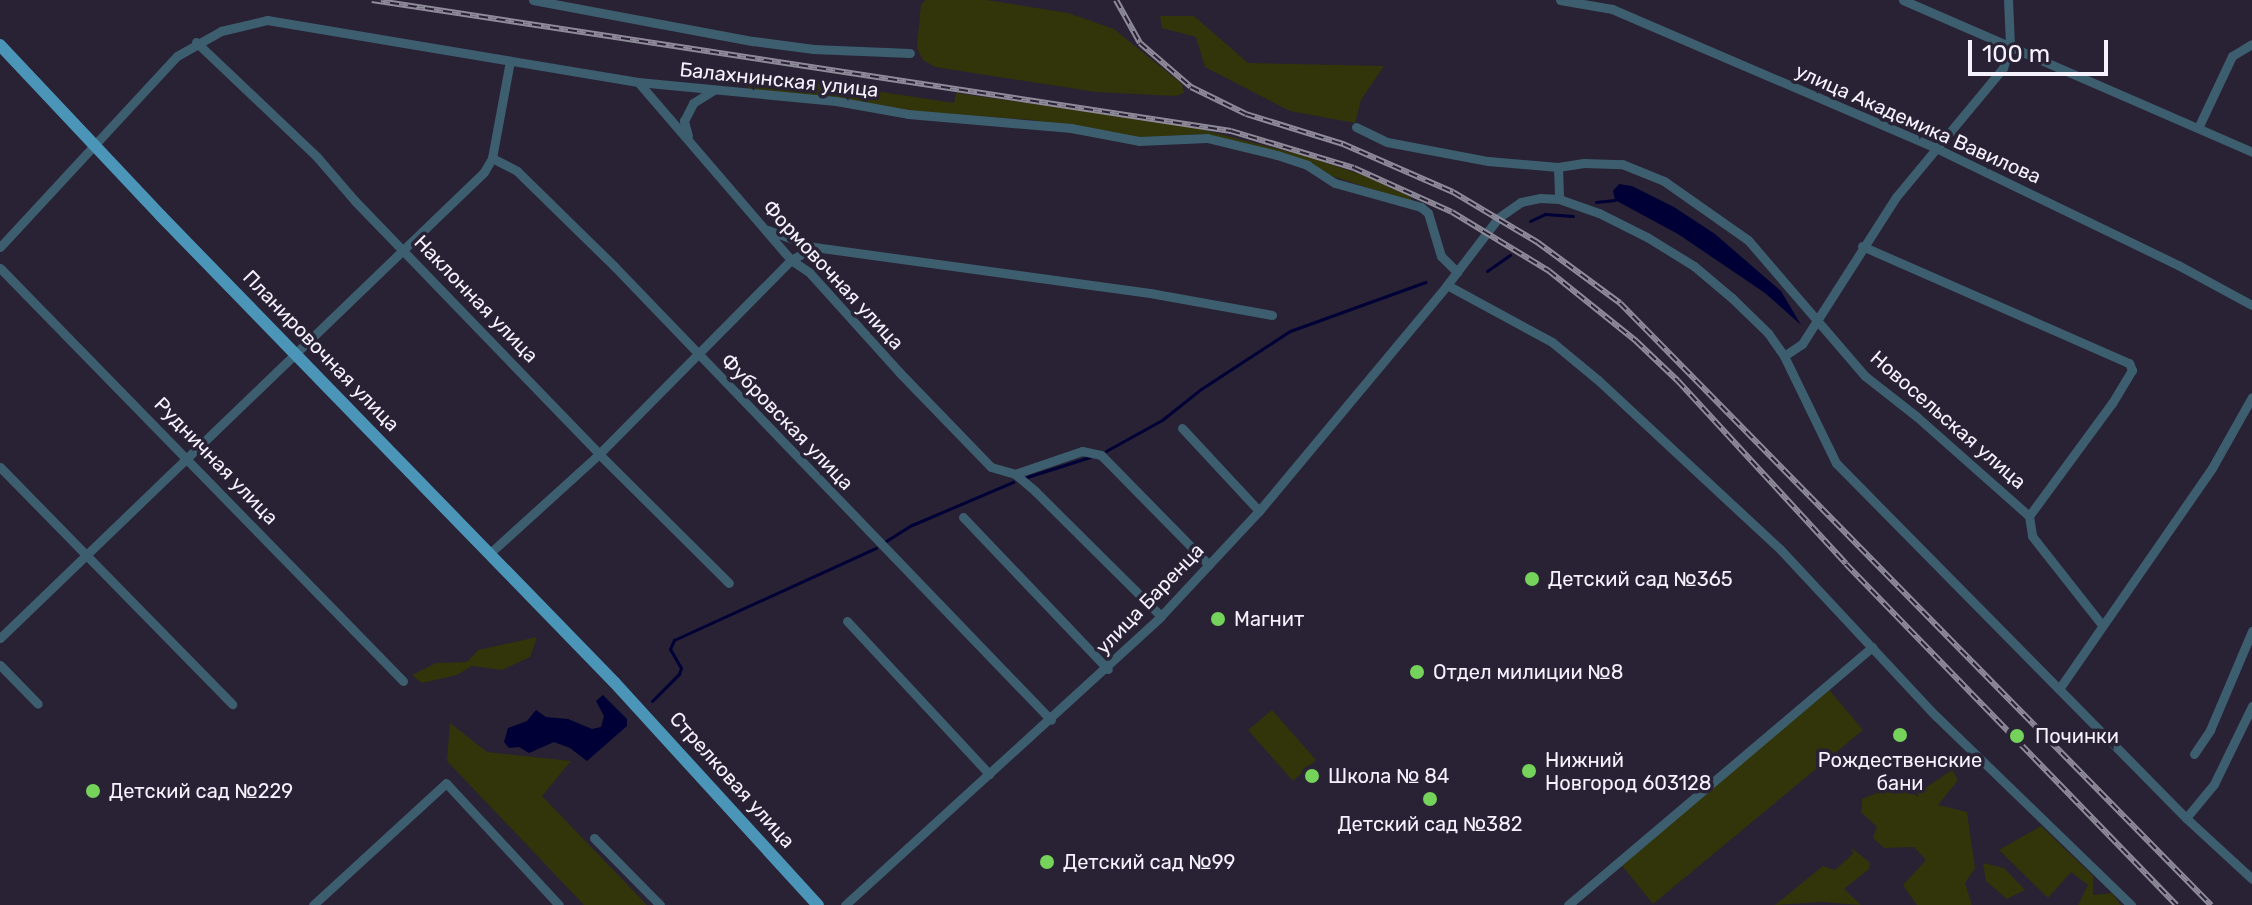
<!DOCTYPE html>
<html>
<head>
<meta charset="utf-8">
<style>
  body { margin:0 }
  #map { position:relative; width:2252px; height:905px; overflow:hidden; background:#282234; font-family:Rubik,sans-serif }
  div>[style] { position:absolute }
  .green>* { inset:0; background:#323409 }
  .water>* { inset:0; background:#000036 }
  .stream>* { height:3px; margin:-1.5px; padding:0 1.5px; transform-origin:1.5px; border-radius:1.5px; background:#000036 }
  .minor>* { height:9px; margin:-4.5px; padding:0 4.5px; transform-origin:4.5px; border-radius:4.5px; background:#3c5e6f }
  .major>* { height:12px; margin:-6px; padding:0 6px; transform-origin:6px; border-radius:6px; background:#4b95b8 }
  .rail>* { height:6px; margin-top:-3px; transform-origin:0; background:repeating-linear-gradient(90deg,#282234 0 9px,#8f8b9a 0 18px); box-sizing:border-box; border-block:2px solid #8f8b9a }
  .dots>* { width:22px; height:22px; translate:-50% -50%; box-sizing:border-box; border:4px solid #282234; border-radius:50% }
  span { translate:-50% -50%; white-space:nowrap; text-align:center; line-height:1.15; -webkit-text-stroke:7px #282234; paint-order:stroke }
  .street-label { font-size:20px; color:#f5f2fe }
  .poi-label { font-size:20px; color:#f5f2fe }
  .left { translate:0 -50%; text-align:left }
  .scale { position:absolute; left:1968px; top:40px; width:140px; height:36px; box-sizing:border-box; border:4px solid #f5f2fe; border-top:0; padding-left:10px; font-size:24px; line-height:28px; white-space:nowrap; color:#f5f2fe; -webkit-text-stroke:6px #282234; paint-order:stroke }
</style>
</head>
<body>
<div id="map">
  <div class="green">
    <div style="clip-path:polygon(926px 0,987px 0,1068px 13px,1114px 29px,1182px 84px,1184px 93px,1176px 96px,1096px 92px,935px 67px,923px 60px,917px 48px,921px 4px)"></div>
    <div style="clip-path:polygon(1160px 16px,1194px 16px,1248px 63px,1384px 66px,1361px 100px,1355px 123px,1290px 111px,1205px 67px,1196px 37px,1162px 28px)"></div>
    <div style="clip-path:polygon(750px 72px,954px 103px,956px 93px,1188px 126px,1309px 157px,1365px 176px,1409px 196px,1415px 203px,1203px 134px,1128px 138px,1033px 120px,909px 111px,748px 90px)"></div>
    <div style="clip-path:polygon(537px 637px,530px 657px,502px 670px,472px 666px,457px 675px,422px 683px,412px 675px,436px 663px,467px 662px,478px 650px)"></div>
    <div style="clip-path:polygon(1826px 686px,1863px 730px,1653px 904px,1619px 862px)"></div>
    <div style="clip-path:polygon(1272px 710px,1316px 760px,1293px 781px,1248px 730px)"></div>
    <div style="clip-path:polygon(450px 723px,487px 752px,571px 761px,542px 796px,647px 905px,584px 905px,447px 761px)"></div>
    <div style="clip-path:polygon(1952px 770px,1958px 780px,1938px 805px,1967px 812px,1975px 868px,1965px 883px,1972px 905px,1917px 905px,1903px 885px,1926px 860px,1914px 847px,1884px 848px,1873px 838px,1877px 827px,1861px 812px,1862px 799px,1889px 788px,1915px 795px)"></div>
    <div style="clip-path:polygon(2041px 826px,2093px 876px,2093px 895px,2112px 893px,2121px 905px,2078px 905px,2088px 885px,2071px 872px,2048px 898px,1999px 850px)"></div>
    <div style="clip-path:polygon(1852px 848px,1870px 863px,1869px 869px,1844px 889px,1861px 905px,1822px 902px,1775px 905px,1823px 866px,1835px 870px,1853px 854px)"></div>
    <div style="clip-path:polygon(1983px 863px,2004px 868px,2025px 890px,2007px 899px,1986px 881px)"></div>
  </div>
  <div class="water">
    <div style="clip-path:polygon(1619px 184px,1632px 186px,1674px 207px,1715px 234px,1781px 291px,1801px 325px,1765px 293px,1678px 234px,1615px 200px,1613px 191px)"></div>
    <div style="clip-path:polygon(603px 695px,627px 719px,627px 726px,587px 761px,570px 748px,554px 742px,529px 753px,519px 747px,509px 748px,504px 742px,508px 728px,527px 721px,536px 710px,546px 717px,568px 719px,592px 729px,601px 727px,604px 716px,596px 701px)"></div>
  </div>
  <div class="stream">
    <div style="left:1596px;top:202px;width:19px;rotate:-6deg"></div>
    <div style="left:1530px;top:221px;width:17px;rotate:-25deg"></div>
    <div style="left:1545px;top:214px;width:28px;rotate:4deg"></div>
    <div style="left:1487px;top:271px;width:28px;rotate:-35deg"></div>
    <div style="left:1106px;top:451px;width:64px;rotate:-29deg"></div>
    <div style="left:1162px;top:420px;width:50px;rotate:-38.5deg"></div>
    <div style="left:1201px;top:389px;width:106px;rotate:-33.1deg"></div>
    <div style="left:1290px;top:331px;width:144px;rotate:-19.9deg"></div>
    <div style="left:1027px;top:477px;width:66px;rotate:-17.6deg"></div>
    <div style="left:886px;top:541px;width:31px;rotate:-32deg"></div>
    <div style="left:912px;top:525px;width:110px;rotate:-23.1deg"></div>
    <div style="left:652px;top:701px;width:38px;rotate:-45deg"></div>
    <div style="left:679px;top:674px;width:6px;rotate:-72deg"></div>
    <div style="left:681px;top:668px;width:22px;rotate:-120deg"></div>
    <div style="left:670px;top:649px;width:10px;rotate:-66deg"></div>
    <div style="left:674px;top:640px;width:222px;rotate:-24.5deg"></div>
  </div>
  <div class="minor">
    <div style="left:533px;top:0;width:224px;rotate:10.6deg"></div>
    <div style="left:753px;top:41px;width:61px;rotate:7.6deg"></div>
    <div style="left:813px;top:49px;width:97px;rotate:2.4deg"></div>
    <div style="left:1560px;top:0;width:53px;rotate:9.8deg"></div>
    <div style="left:1612px;top:9px;width:355px;rotate:23.2deg"></div>
    <div style="left:1938px;top:149px;width:267px;rotate:25.8deg"></div>
    <div style="left:2178px;top:265px;width:84px;rotate:28.4deg"></div>
    <div style="left:1903px;top:0;width:381px;rotate:23.5deg"></div>
    <div style="left:196px;top:42px;width:167px;rotate:43.5deg"></div>
    <div style="left:317px;top:157px;width:58px;rotate:49.2deg"></div>
    <div style="left:355px;top:201px;width:351px;rotate:46deg"></div>
    <div style="left:599px;top:454px;width:183px;rotate:44.8deg"></div>
    <div style="left:638px;top:82px;width:235px;rotate:49.3deg"></div>
    <div style="left:791px;top:260px;width:22px;rotate:34deg"></div>
    <div style="left:809px;top:272px;width:135px;rotate:48deg"></div>
    <div style="left:899px;top:372px;width:132px;rotate:45.9deg"></div>
    <div style="left:991px;top:467px;width:25px;rotate:16deg"></div>
    <div style="left:1015px;top:474px;width:26px;rotate:40deg"></div>
    <div style="left:1035px;top:491px;width:177px;rotate:44.8deg"></div>
    <div style="left:1356px;top:127px;width:34px;rotate:26deg"></div>
    <div style="left:1387px;top:142px;width:103px;rotate:10.7deg"></div>
    <div style="left:1488px;top:161px;width:70px;rotate:4.9deg"></div>
    <div style="left:1558px;top:167px;width:26px;rotate:-9deg"></div>
    <div style="left:1584px;top:163px;width:38px;rotate:2deg"></div>
    <div style="left:1622px;top:164px;width:45px;rotate:22deg"></div>
    <div style="left:1664px;top:181px;width:103px;rotate:35.1deg"></div>
    <div style="left:1748px;top:240px;width:179px;rotate:49.3deg"></div>
    <div style="left:1865px;top:376px;width:65px;rotate:38.1deg"></div>
    <div style="left:1916px;top:416px;width:151px;rotate:41.5deg"></div>
    <div style="left:2029px;top:516px;width:20px;rotate:81deg"></div>
    <div style="left:2032px;top:536px;width:113px;rotate:51.8deg"></div>
    <div style="left:2198px;top:128px;width:80px;rotate:-64.7deg"></div>
    <div style="left:2232px;top:56px;width:23px;rotate:-31deg"></div>
    <div style="left:688px;top:136px;width:16px;rotate:-105deg"></div>
    <div style="left:684px;top:121px;width:20px;rotate:-63deg"></div>
    <div style="left:693px;top:103px;width:25px;rotate:-32deg"></div>
    <div style="left:492px;top:158px;width:28px;rotate:27deg"></div>
    <div style="left:517px;top:171px;width:136px;rotate:44.4deg"></div>
    <div style="left:614px;top:266px;width:630px;rotate:46.09deg"></div>
    <div style="left:1558px;top:167px;width:32px;rotate:88deg"></div>
    <div style="left:768px;top:230px;width:49px;rotate:20.3deg"></div>
    <div style="left:814px;top:247px;width:339px;rotate:7.8deg"></div>
    <div style="left:1150px;top:293px;width:124px;rotate:10.2deg"></div>
    <div style="left:1862px;top:246px;width:292px;rotate:23.7deg"></div>
    <div style="left:2129px;top:363px;width:8px;rotate:67deg"></div>
    <div style="left:2132px;top:370px;width:39px;rotate:121deg"></div>
    <div style="left:2112px;top:403px;width:140px;rotate:126.3deg"></div>
    <div style="left:0;top:247px;width:260px;rotate:-47.2deg"></div>
    <div style="left:177px;top:56px;width:51px;rotate:-29.6deg"></div>
    <div style="left:221px;top:31px;width:47px;rotate:-13.4deg"></div>
    <div style="left:267px;top:20px;width:376px;rotate:9.5deg"></div>
    <div style="left:638px;top:82px;width:199px;rotate:5.5deg"></div>
    <div style="left:836px;top:101px;width:73px;rotate:10.2deg"></div>
    <div style="left:908px;top:114px;width:164px;rotate:4.9deg"></div>
    <div style="left:1071px;top:128px;width:69px;rotate:10.8deg"></div>
    <div style="left:1139px;top:141px;width:68px;rotate:-2.5deg"></div>
    <div style="left:1207px;top:138px;width:72px;rotate:13.7deg"></div>
    <div style="left:1277px;top:155px;width:32px;rotate:18deg"></div>
    <div style="left:1307px;top:165px;width:33px;rotate:33deg"></div>
    <div style="left:1335px;top:183px;width:89px;rotate:15.6deg"></div>
    <div style="left:1421px;top:207px;width:9px;rotate:41deg"></div>
    <div style="left:1428px;top:213px;width:45px;rotate:73.2deg"></div>
    <div style="left:1441px;top:256px;width:23px;rotate:45deg"></div>
    <div style="left:0;top:268px;width:577px;rotate:45.7deg"></div>
    <div style="left:1447px;top:285px;width:119px;rotate:28.5deg"></div>
    <div style="left:1552px;top:342px;width:60px;rotate:39.6deg"></div>
    <div style="left:1598px;top:380px;width:248px;rotate:42.9deg"></div>
    <div style="left:1780px;top:549px;width:229px;rotate:47deg"></div>
    <div style="left:1936px;top:716px;width:272px;rotate:44.1deg"></div>
    <div style="left:1784px;top:356px;width:22px;rotate:-34deg"></div>
    <div style="left:1802px;top:344px;width:174px;rotate:-57.4deg"></div>
    <div style="left:1896px;top:197px;width:168px;rotate:-50.3deg"></div>
    <div style="left:2003px;top:68px;width:24px;rotate:-73deg"></div>
    <div style="left:2010px;top:45px;width:45px;rotate:-92.5deg"></div>
    <div style="left:1182px;top:428px;width:113px;rotate:47.1deg"></div>
    <div style="left:0;top:467px;width:332px;rotate:45.6deg"></div>
    <div style="left:1015px;top:474px;width:71px;rotate:-18.9deg"></div>
    <div style="left:1082px;top:451px;width:19px;rotate:12deg"></div>
    <div style="left:1101px;top:455px;width:154px;rotate:45.5deg"></div>
    <div style="left:963px;top:517px;width:210px;rotate:46.4deg"></div>
    <div style="left:490px;top:553px;width:147px;rotate:-42.2deg"></div>
    <div style="left:599px;top:454px;width:273px;rotate:-45.3deg"></div>
    <div style="left:791px;top:260px;width:26px;rotate:-29deg"></div>
    <div style="left:847px;top:621px;width:209px;rotate:47.1deg"></div>
    <div style="left:0;top:638px;width:672px;rotate:-43.91deg"></div>
    <div style="left:484px;top:172px;width:16px;rotate:-60deg"></div>
    <div style="left:492px;top:158px;width:99px;rotate:-79.5deg"></div>
    <div style="left:0;top:665px;width:54px;rotate:45.7deg"></div>
    <div style="left:2059px;top:689px;width:269px;rotate:-55.3deg"></div>
    <div style="left:2212px;top:468px;width:81px;rotate:-60.6deg"></div>
    <div style="left:2194px;top:754px;width:29px;rotate:-56deg"></div>
    <div style="left:2210px;top:730px;width:108px;rotate:-67deg"></div>
    <div style="left:2186px;top:818px;width:44px;rotate:-50.5deg"></div>
    <div style="left:2214px;top:784px;width:87px;rotate:-64deg"></div>
    <div style="left:594px;top:838px;width:94px;rotate:45.4deg"></div>
    <div style="left:313px;top:905px;width:180px;rotate:-42.5deg"></div>
    <div style="left:446px;top:783px;width:166px;rotate:47.2deg"></div>
    <div style="left:845px;top:905px;width:428px;rotate:-42.4deg"></div>
    <div style="left:1161px;top:616px;width:144px;rotate:-47deg"></div>
    <div style="left:1259px;top:511px;width:294px;rotate:-50.2deg"></div>
    <div style="left:1447px;top:285px;width:84px;rotate:-52.7deg"></div>
    <div style="left:1498px;top:218px;width:28px;rotate:-35deg"></div>
    <div style="left:1521px;top:202px;width:19px;rotate:-12deg"></div>
    <div style="left:1540px;top:198px;width:19px;rotate:3deg"></div>
    <div style="left:1559px;top:199px;width:42px;rotate:19.3deg"></div>
    <div style="left:1599px;top:213px;width:54px;rotate:26.6deg"></div>
    <div style="left:1647px;top:237px;width:55px;rotate:31.7deg"></div>
    <div style="left:1694px;top:266px;width:50px;rotate:40.1deg"></div>
    <div style="left:1732px;top:298px;width:50px;rotate:44.2deg"></div>
    <div style="left:1768px;top:333px;width:28px;rotate:55deg"></div>
    <div style="left:1784px;top:356px;width:119px;rotate:64.1deg"></div>
    <div style="left:1836px;top:463px;width:499px;rotate:45.4deg"></div>
    <div style="left:2186px;top:818px;width:90px;rotate:42.7deg"></div>
    <div style="left:1568px;top:905px;width:399px;rotate:-40.3deg"></div>
  </div>
  <div class="major">
    <div style="left:0;top:45px;width:235px;rotate:46.7deg"></div>
    <div style="left:161px;top:216px;width:651px;rotate:45.81deg"></div>
    <div style="left:615px;top:683px;width:301px;rotate:47.6deg"></div>
  </div>
  <div class="rail">
    <div style="left:372px;top:0;width:869px;rotate:8.67deg"></div>
    <div style="left:1231px;top:131px;width:128px;rotate:16.7deg"></div>
    <div style="left:1354px;top:168px;width:107px;rotate:24.2deg"></div>
    <div style="left:1452px;top:212px;width:114px;rotate:31.3deg"></div>
    <div style="left:1549px;top:271px;width:112px;rotate:38.8deg"></div>
    <div style="left:1636px;top:341px;width:58px;rotate:43.6deg"></div>
    <div style="left:1678px;top:381px;width:248px;rotate:47.4deg"></div>
    <div style="left:1846px;top:564px;width:475px;rotate:45.9deg"></div>
    <div style="left:1116px;top:0;width:49px;rotate:60.8deg"></div>
    <div style="left:1140px;top:43px;width:67px;rotate:40.8deg"></div>
    <div style="left:1191px;top:87px;width:61px;rotate:26.1deg"></div>
    <div style="left:1246px;top:114px;width:102px;rotate:17.2deg"></div>
    <div style="left:1343px;top:144px;width:120px;rotate:23.6deg"></div>
    <div style="left:1453px;top:192px;width:98px;rotate:30.8deg"></div>
    <div style="left:1537px;top:242px;width:103px;rotate:36.3deg"></div>
    <div style="left:1620px;top:303px;width:844px;rotate:45.53deg"></div>
  </div>
  <div class="dots">
    <div style="left:1532px;top:579px;background:#75d25b"></div>
    <div style="left:1218px;top:619px;background:#75d25b"></div>
    <div style="left:1417px;top:672px;background:#75d25b"></div>
    <div style="left:1900px;top:735px;background:#75d25b"></div>
    <div style="left:2017px;top:736px;background:#75d25b"></div>
    <div style="left:1529px;top:771px;background:#75d25b"></div>
    <div style="left:1312px;top:776px;background:#75d25b"></div>
    <div style="left:93px;top:791px;background:#75d25b"></div>
    <div style="left:1430px;top:799px;background:#75d25b"></div>
    <div style="left:1047px;top:862px;background:#75d25b"></div>
  </div>
  <div class="street-label">
    <span style="left:779px;top:80px;rotate:6deg">Балахнинская улица</span>
    <span style="left:1918px;top:124px;rotate:24deg">улица Академика Вавилова</span>
    <span style="left:833px;top:275px;rotate:47deg">Формовочная улица</span>
    <span style="left:476px;top:299px;rotate:46deg">Наклонная улица</span>
    <span style="left:321px;top:351px;rotate:46deg">Планировочная улица</span>
    <span style="left:1948px;top:420px;rotate:41deg">Новосельская улица</span>
    <span style="left:787px;top:422px;rotate:46deg">Фубровская улица</span>
    <span style="left:216px;top:461px;rotate:46deg">Рудничная улица</span>
    <span style="left:1150px;top:599px;rotate:-46deg">улица Баренца</span>
    <span style="left:732px;top:780px;rotate:48deg">Стрелковая улица</span>
  </div>
  <div class="poi-label">
    <span class="left" style="left:1548px;top:579px">Детский сад №365</span>
    <span class="left" style="left:1234px;top:619px">Магнит</span>
    <span class="left" style="left:1433px;top:672px">Отдел милиции №8</span>
    <span class="left" style="left:2035px;top:736px">Починки</span>
    <span class="left" style="left:1545px;top:772px">Нижний<br>Новгород 603128</span>
    <span style="left:1900px;top:772px">Рождественские<br>бани</span>
    <span class="left" style="left:1328px;top:776px">Школа № 84</span>
    <span class="left" style="left:109px;top:791px">Детский сад №229</span>
    <span style="left:1430px;top:824px">Детский сад №382</span>
    <span class="left" style="left:1063px;top:862px">Детский сад №99</span>
  </div>
  <div class="scale">100 m</div>
</div>
</body>
</html>
